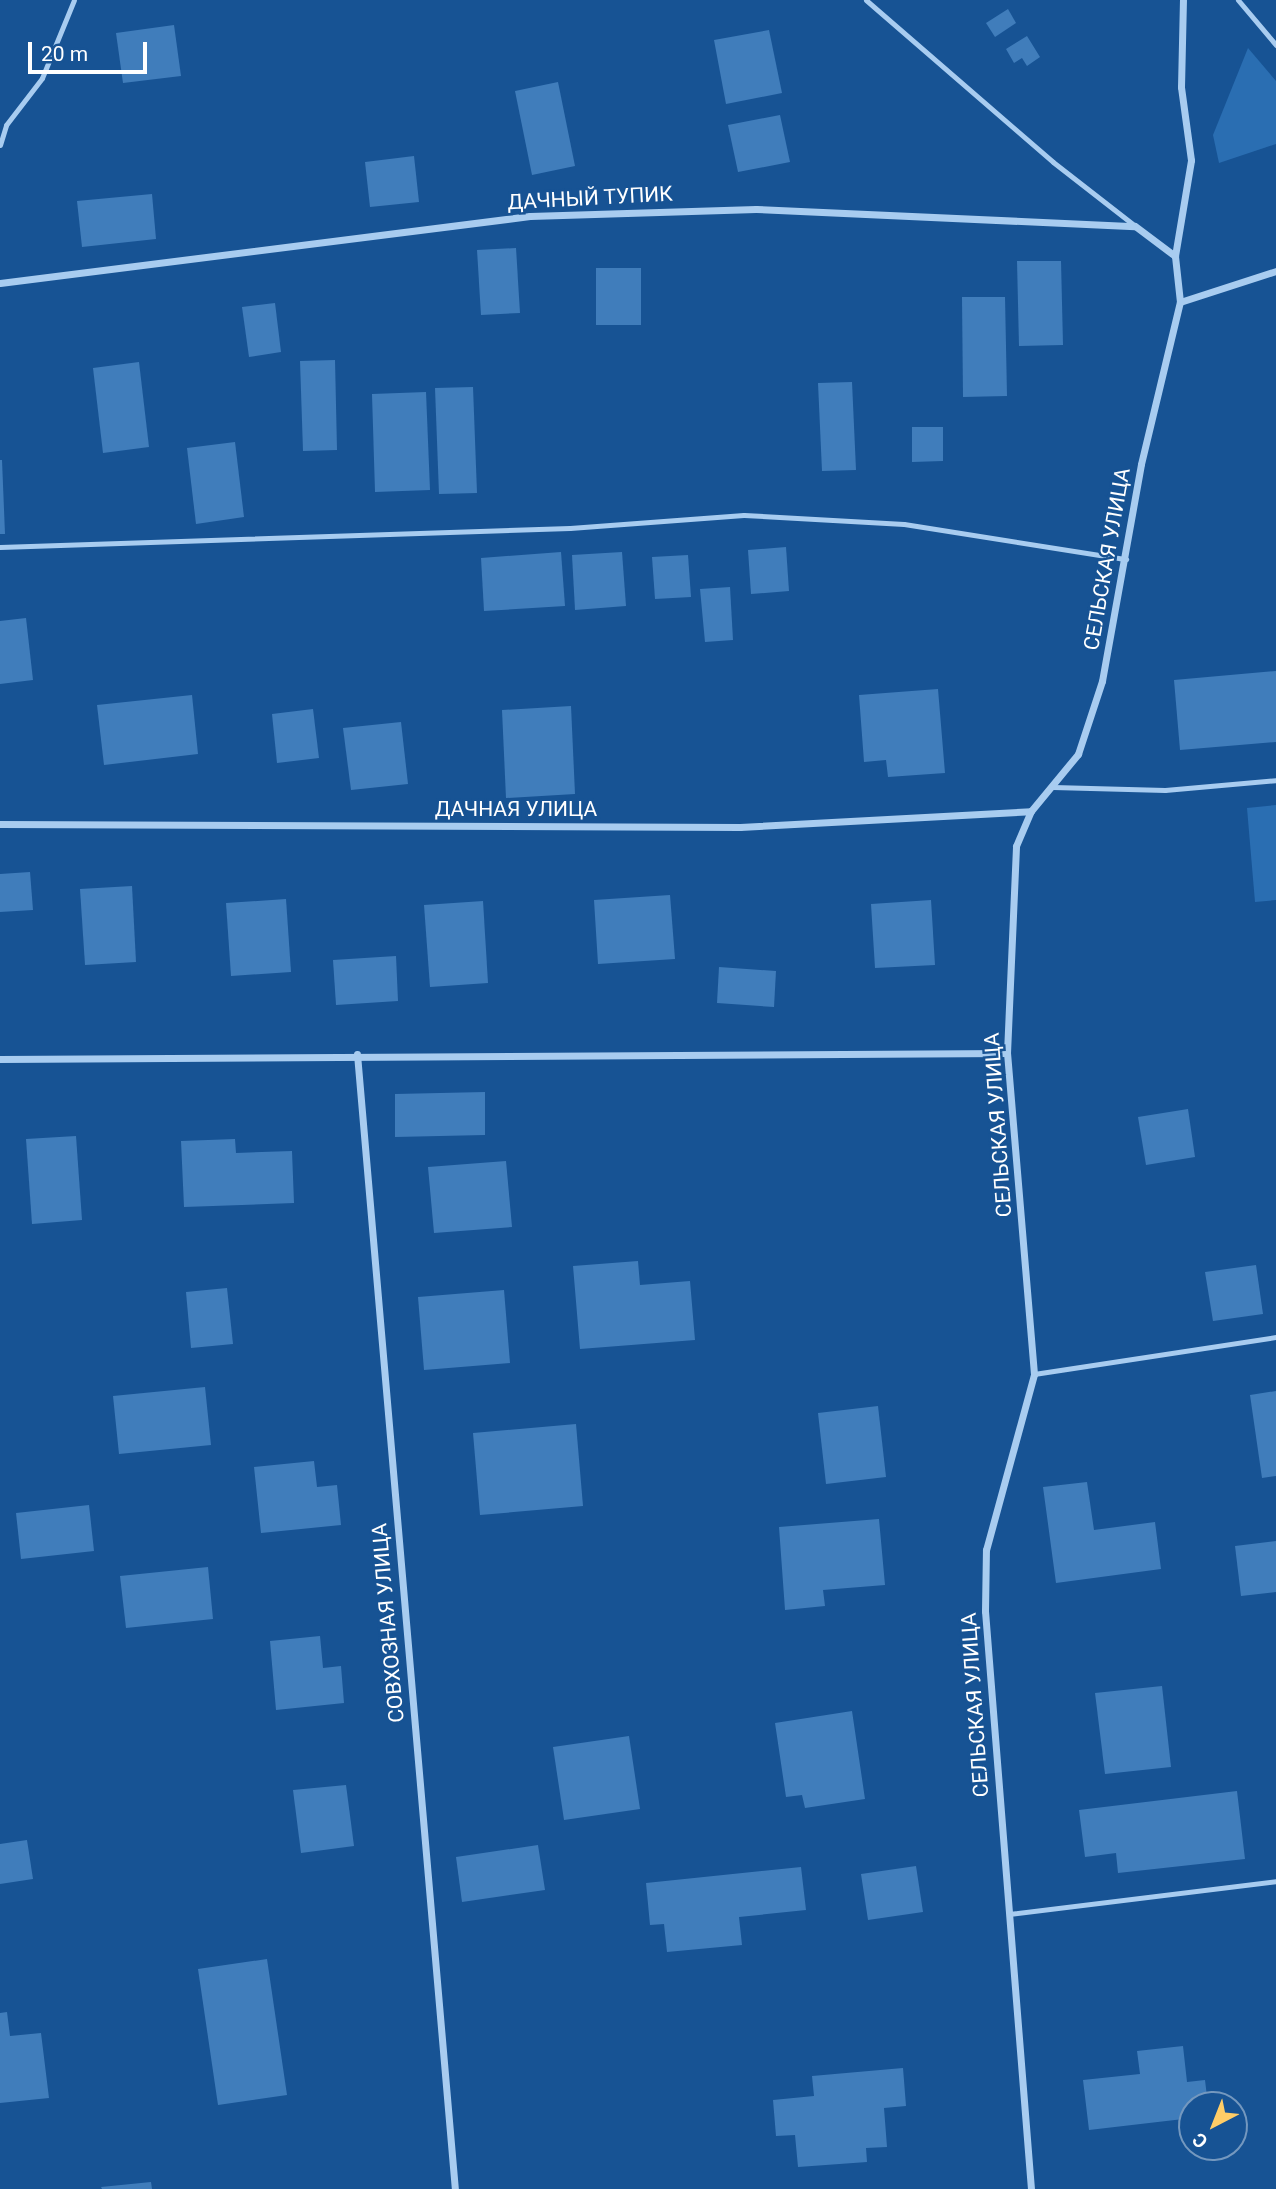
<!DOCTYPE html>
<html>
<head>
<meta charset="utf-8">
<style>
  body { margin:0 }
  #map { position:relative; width:1276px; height:2189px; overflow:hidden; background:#175394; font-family:Roboto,sans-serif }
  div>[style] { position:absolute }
  .green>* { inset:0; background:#2a6eb2 }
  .building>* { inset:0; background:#407dbb }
  .lane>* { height:5px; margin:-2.5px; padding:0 2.5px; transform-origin:2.5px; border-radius:2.5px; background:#a8ccf0 }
  .street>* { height:7px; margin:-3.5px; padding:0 3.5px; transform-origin:3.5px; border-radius:3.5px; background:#a8ccf0 }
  span { translate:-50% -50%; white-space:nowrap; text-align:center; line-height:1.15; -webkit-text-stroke:5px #175394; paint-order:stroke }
  .street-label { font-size:21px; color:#fff }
  .north { position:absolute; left:1178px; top:2091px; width:70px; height:70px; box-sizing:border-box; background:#175394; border:2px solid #7498bf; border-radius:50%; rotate:222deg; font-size:19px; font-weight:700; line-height:28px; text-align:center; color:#fff }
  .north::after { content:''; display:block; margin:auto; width:24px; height:32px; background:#ffcd67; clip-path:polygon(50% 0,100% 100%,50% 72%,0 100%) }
  .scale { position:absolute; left:28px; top:42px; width:119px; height:32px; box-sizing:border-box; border:4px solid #fff; border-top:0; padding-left:9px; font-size:21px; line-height:24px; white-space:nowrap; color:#fff; -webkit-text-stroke:5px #175394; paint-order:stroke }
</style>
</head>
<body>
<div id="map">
  <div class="green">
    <div style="clip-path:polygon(1248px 48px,1276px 81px,1276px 144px,1219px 163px,1213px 135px)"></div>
    <div style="clip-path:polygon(1276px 805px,1276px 900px,1255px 902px,1247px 808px)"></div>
  </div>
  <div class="building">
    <div style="clip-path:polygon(1008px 9px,1016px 23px,995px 37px,986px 23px)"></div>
    <div style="clip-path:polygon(174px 25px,181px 76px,123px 83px,116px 33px)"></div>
    <div style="clip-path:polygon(769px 30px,782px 93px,726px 104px,714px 40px)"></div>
    <div style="clip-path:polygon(1027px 36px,1040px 57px,1027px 66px,1022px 58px,1014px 63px,1006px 49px)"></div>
    <div style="clip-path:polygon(558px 82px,575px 166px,532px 175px,515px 91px)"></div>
    <div style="clip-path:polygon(780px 115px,790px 162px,738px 172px,728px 125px)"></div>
    <div style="clip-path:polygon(414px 156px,419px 202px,370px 207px,365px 162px)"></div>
    <div style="clip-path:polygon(152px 194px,156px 239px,82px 247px,77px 201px)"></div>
    <div style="clip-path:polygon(516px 248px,520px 313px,481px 315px,477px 250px)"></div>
    <div style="clip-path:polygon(1017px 261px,1061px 261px,1063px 345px,1019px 346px)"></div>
    <div style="clip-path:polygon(596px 268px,641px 268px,641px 325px,596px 325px)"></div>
    <div style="clip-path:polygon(962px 297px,1005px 297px,1007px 396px,963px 397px)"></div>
    <div style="clip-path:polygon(275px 303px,281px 352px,249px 357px,242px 307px)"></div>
    <div style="clip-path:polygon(335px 360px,337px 450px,303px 451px,300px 361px)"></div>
    <div style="clip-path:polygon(139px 362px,149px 447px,103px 453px,93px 368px)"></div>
    <div style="clip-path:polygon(852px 382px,856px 470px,822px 471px,818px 383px)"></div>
    <div style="clip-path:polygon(473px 387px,477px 493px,439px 494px,435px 388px)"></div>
    <div style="clip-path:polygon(426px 392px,430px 490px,375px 492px,372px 394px)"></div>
    <div style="clip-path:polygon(912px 427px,943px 427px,943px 461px,912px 462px)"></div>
    <div style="clip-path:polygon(235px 442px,244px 517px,196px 524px,187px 448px)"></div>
    <div style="clip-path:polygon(0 460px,2px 460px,5px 534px,0 534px)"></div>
    <div style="clip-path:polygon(786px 547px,789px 591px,751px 594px,748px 550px)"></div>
    <div style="clip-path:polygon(561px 552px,565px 606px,484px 611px,481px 558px)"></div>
    <div style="clip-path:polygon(622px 552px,626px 606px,575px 610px,572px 555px)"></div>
    <div style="clip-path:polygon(688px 555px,691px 597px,655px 599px,652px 557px)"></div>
    <div style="clip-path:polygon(730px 587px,733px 640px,705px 642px,700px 589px)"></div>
    <div style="clip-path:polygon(26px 618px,33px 680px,0 684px,0 621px)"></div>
    <div style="clip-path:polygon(1276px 671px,1276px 742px,1180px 750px,1174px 680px)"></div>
    <div style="clip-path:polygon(938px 689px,945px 773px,888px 777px,886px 760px,864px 762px,859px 695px)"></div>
    <div style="clip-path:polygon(192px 695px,198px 754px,104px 765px,97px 705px)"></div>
    <div style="clip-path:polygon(571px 706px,575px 794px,506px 798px,502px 710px)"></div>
    <div style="clip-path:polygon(313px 709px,319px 758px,277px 763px,272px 714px)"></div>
    <div style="clip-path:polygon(401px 722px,408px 784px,351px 790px,343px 728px)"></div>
    <div style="clip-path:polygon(30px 872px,33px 910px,0 912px,0 874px)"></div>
    <div style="clip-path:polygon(132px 886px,136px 962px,85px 965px,80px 889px)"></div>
    <div style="clip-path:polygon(670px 895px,675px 959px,598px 964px,594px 900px)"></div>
    <div style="clip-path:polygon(286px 899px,291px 972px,231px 976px,226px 903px)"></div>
    <div style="clip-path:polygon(931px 900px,935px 965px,875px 968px,871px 904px)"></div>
    <div style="clip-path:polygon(483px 901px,488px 983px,430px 987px,424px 905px)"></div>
    <div style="clip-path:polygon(396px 956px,398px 1001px,336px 1005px,333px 960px)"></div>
    <div style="clip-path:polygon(719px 967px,776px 971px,774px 1007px,717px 1003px)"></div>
    <div style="clip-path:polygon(485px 1092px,485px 1135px,395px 1137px,395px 1094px)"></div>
    <div style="clip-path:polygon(1188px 1109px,1195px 1157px,1146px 1165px,1138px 1117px)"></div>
    <div style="clip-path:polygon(76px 1136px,82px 1220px,32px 1224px,26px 1139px)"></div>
    <div style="clip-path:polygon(235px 1139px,236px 1153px,292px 1151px,294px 1203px,184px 1207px,181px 1141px)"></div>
    <div style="clip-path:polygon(506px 1161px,512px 1227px,434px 1233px,428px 1167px)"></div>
    <div style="clip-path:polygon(638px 1261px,640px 1285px,690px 1281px,695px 1340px,580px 1349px,573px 1266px)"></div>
    <div style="clip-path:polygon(1256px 1265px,1263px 1314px,1213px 1321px,1205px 1272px)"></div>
    <div style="clip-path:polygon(227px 1288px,233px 1344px,191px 1348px,186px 1292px)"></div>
    <div style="clip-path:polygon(504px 1290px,510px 1363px,424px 1370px,418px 1297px)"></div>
    <div style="clip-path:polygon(205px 1387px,211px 1445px,119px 1454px,113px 1396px)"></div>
    <div style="clip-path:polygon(1276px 1391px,1276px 1476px,1262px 1478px,1250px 1395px)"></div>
    <div style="clip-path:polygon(878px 1406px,886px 1477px,826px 1484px,818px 1413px)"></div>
    <div style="clip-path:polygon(576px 1424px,583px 1506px,480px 1515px,473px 1433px)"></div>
    <div style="clip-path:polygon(314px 1461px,317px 1487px,337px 1485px,341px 1525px,261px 1533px,254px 1467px)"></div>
    <div style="clip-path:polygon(1087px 1482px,1094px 1530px,1155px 1522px,1161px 1569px,1056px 1583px,1043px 1487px)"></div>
    <div style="clip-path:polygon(89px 1505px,94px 1551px,21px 1559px,16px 1513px)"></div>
    <div style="clip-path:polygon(879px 1519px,885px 1585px,823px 1590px,825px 1606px,785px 1610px,779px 1527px)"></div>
    <div style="clip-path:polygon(1276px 1541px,1276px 1592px,1241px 1596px,1235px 1546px)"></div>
    <div style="clip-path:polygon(208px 1567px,213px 1619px,126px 1628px,120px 1576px)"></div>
    <div style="clip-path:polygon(320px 1636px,323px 1668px,341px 1666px,344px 1703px,276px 1710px,270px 1641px)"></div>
    <div style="clip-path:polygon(1162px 1686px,1171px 1767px,1105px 1774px,1095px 1693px)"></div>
    <div style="clip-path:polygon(852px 1711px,865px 1799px,805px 1808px,802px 1795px,786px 1797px,775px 1723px)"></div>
    <div style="clip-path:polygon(629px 1736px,640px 1809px,564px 1820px,553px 1747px)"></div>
    <div style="clip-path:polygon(346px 1785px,354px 1846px,301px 1853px,293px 1790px)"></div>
    <div style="clip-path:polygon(1237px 1791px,1245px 1859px,1118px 1873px,1116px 1853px,1085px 1857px,1079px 1810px)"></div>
    <div style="clip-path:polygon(27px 1840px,33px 1879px,0 1884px,0 1844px)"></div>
    <div style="clip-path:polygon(538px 1845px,545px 1890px,462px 1902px,456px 1857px)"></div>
    <div style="clip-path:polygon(916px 1866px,923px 1912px,868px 1920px,861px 1874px)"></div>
    <div style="clip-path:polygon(801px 1867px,806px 1910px,739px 1917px,742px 1945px,667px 1952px,664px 1924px,650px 1925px,646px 1883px)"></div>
    <div style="clip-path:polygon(267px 1959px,287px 2095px,218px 2105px,198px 1969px)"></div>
    <div style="clip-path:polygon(7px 2012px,10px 2036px,41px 2033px,49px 2098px,0 2103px,0 2013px)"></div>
    <div style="clip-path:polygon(1183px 2046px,1187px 2082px,1205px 2080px,1208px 2105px,1192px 2105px,1192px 2118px,1089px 2130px,1083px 2080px,1140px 2074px,1137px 2051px)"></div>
    <div style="clip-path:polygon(903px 2068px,906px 2106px,884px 2108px,887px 2147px,866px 2148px,867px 2162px,798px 2167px,795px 2135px,776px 2136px,773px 2100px,814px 2096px,812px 2076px)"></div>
    <div style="clip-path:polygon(151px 2182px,152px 2189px,102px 2189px,101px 2187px)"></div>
  </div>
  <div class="lane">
    <div style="left:866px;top:0;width:247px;rotate:40.9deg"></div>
    <div style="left:1053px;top:162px;width:103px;rotate:37.9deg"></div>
    <div style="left:1238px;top:0;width:59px;rotate:49.8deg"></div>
    <div style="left:0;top:145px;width:21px;rotate:-73deg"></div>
    <div style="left:6px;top:125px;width:59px;rotate:-52.5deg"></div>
    <div style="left:42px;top:78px;width:84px;rotate:-67.7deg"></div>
    <div style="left:0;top:547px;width:570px;rotate:-1.91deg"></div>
    <div style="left:570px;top:528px;width:174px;rotate:-4.3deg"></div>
    <div style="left:744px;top:515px;width:160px;rotate:3.2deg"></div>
    <div style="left:904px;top:524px;width:225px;rotate:9deg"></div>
    <div style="left:1053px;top:787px;width:112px;rotate:1.5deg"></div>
    <div style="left:1165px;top:790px;width:111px;rotate:-5.1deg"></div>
    <div style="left:1034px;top:1374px;width:245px;rotate:-8.7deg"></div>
    <div style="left:1009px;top:1914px;width:269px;rotate:-7deg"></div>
  </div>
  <div class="street">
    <div style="left:0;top:283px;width:534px;rotate:-7.2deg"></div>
    <div style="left:530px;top:216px;width:226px;rotate:-1.8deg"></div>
    <div style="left:756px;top:209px;width:379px;rotate:2.6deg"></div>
    <div style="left:1135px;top:226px;width:50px;rotate:36.9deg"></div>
    <div style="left:1180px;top:302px;width:101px;rotate:-17.9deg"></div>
    <div style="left:0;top:824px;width:740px;rotate:0.23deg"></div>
    <div style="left:740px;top:827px;width:291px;rotate:-3.1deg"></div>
    <div style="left:357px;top:1054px;width:1139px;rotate:85.07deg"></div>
    <div style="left:0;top:1059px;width:1007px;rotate:-0.34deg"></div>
    <div style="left:1031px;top:2189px;width:580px;rotate:-94.55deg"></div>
    <div style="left:985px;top:1611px;width:61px;rotate:-89.1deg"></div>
    <div style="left:986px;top:1550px;width:182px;rotate:-74.7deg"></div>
    <div style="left:1034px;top:1374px;width:322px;rotate:-94.8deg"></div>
    <div style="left:1007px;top:1053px;width:207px;rotate:-87.5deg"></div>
    <div style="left:1016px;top:846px;width:38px;rotate:-67deg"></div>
    <div style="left:1031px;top:811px;width:74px;rotate:-50.5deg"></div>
    <div style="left:1078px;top:754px;width:77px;rotate:-71.8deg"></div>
    <div style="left:1102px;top:681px;width:220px;rotate:-79.8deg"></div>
    <div style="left:1141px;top:464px;width:167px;rotate:-76.5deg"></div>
    <div style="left:1180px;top:302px;width:46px;rotate:-96.2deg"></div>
    <div style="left:1175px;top:256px;width:97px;rotate:-80.5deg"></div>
    <div style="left:1191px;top:160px;width:74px;rotate:-97.8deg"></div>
    <div style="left:1181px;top:87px;width:87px;rotate:-88.7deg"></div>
  </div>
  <div class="street-label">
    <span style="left:590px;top:198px;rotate:-3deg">ДАЧНЫЙ ТУПИК</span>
    <span style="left:1107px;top:559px;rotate:-80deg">СЕЛЬСКАЯ УЛИЦА</span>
    <span style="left:516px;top:809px">ДАЧНАЯ УЛИЦА</span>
    <span style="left:998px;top:1125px;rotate:-94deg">СЕЛЬСКАЯ УЛИЦА</span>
    <span style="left:388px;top:1623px;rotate:-95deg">СОВХОЗНАЯ УЛИЦА</span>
    <span style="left:975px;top:1705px;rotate:-94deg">СЕЛЬСКАЯ УЛИЦА</span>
  </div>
  <div class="north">С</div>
  <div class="scale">20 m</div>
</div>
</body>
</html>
